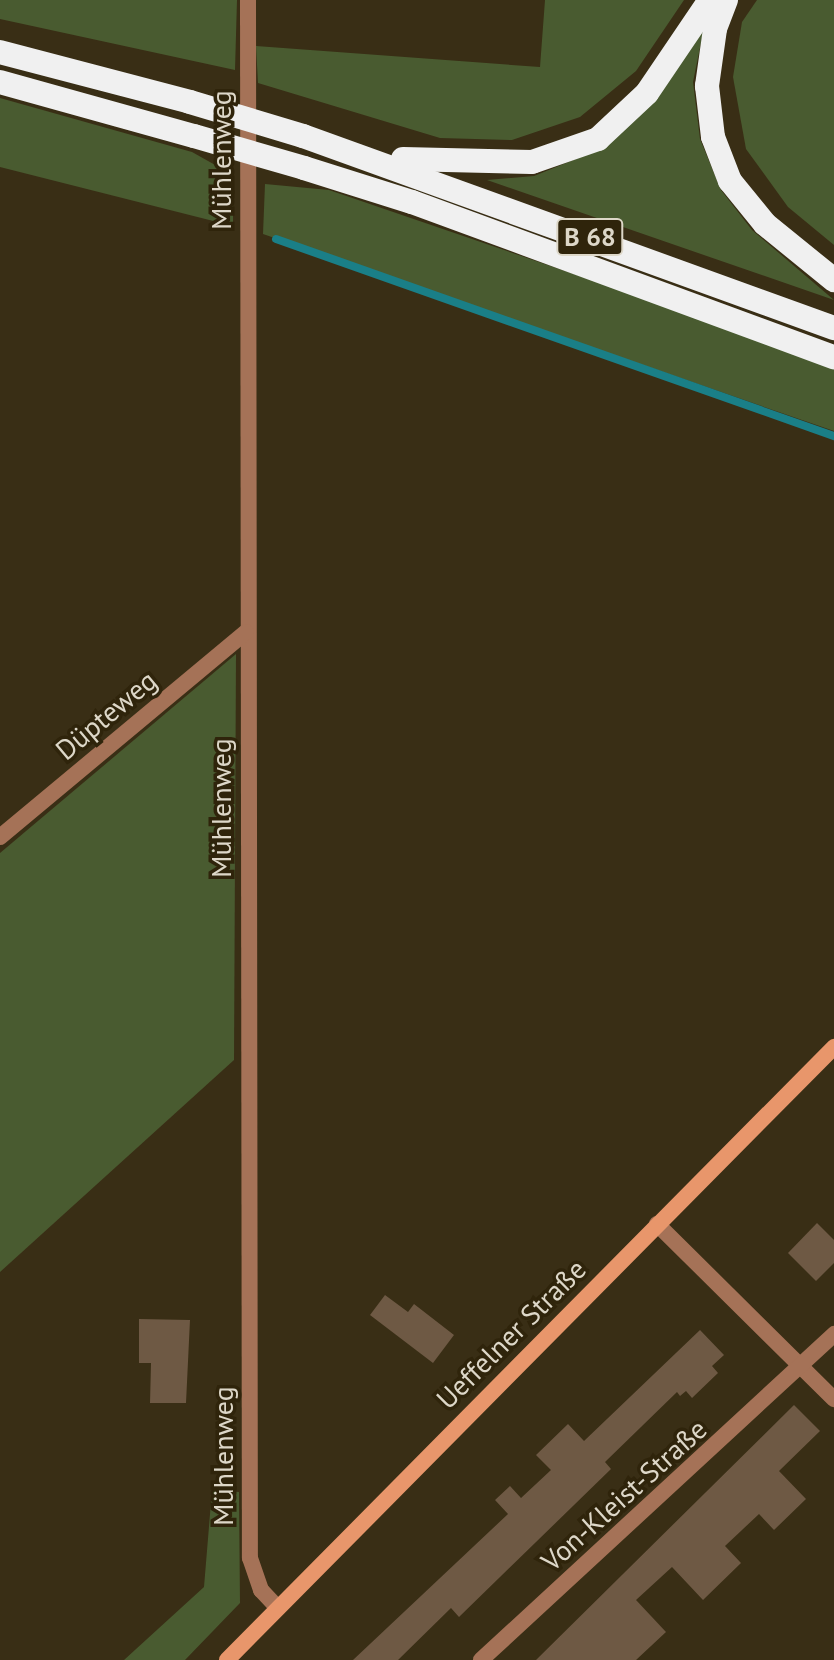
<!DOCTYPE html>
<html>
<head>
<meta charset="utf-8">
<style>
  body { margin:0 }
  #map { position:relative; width:834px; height:1660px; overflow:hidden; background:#392e15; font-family:"PT Sans",sans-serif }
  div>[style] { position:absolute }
  .green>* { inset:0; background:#495b30 }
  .stream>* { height:8px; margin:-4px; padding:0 4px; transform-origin:4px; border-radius:4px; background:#1a7f87 }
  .building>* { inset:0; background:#6e5944 }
  .street>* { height:16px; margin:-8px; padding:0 8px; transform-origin:8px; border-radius:8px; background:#a57257 }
  .secondary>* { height:16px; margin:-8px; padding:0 8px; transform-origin:8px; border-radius:8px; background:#e8966b }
  .highway>* { height:24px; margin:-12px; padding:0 12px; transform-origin:12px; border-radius:12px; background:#f0f0f0 }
  .highway-bridge>* { height:24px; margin:-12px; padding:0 12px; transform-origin:12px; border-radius:12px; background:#f0f0f0 }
  span { translate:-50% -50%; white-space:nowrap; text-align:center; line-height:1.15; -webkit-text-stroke:7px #2f240b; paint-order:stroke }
  .shield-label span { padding:2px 6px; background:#2f240b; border:2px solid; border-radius:6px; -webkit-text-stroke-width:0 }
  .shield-label { font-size:26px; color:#ddd7c8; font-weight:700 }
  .street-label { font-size:28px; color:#ddd7c8 }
</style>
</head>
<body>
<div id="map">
  <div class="green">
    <div style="clip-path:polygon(0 0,237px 0,235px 70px,0 19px)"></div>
    <div style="clip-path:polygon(545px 0,684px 0,636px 71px,580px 117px,512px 140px,440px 138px,258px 83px,256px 46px,540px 67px)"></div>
    <div style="clip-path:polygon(757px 0,834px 0,834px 245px,788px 207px,746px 149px,733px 77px,742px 22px)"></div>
    <div style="clip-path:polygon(706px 18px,693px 82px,700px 139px,721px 190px,752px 230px,834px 300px,487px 180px,534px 176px,603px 148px)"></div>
    <div style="clip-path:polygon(0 98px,192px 152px,233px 175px,233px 226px,0 167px)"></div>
    <div style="clip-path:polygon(265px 184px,329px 190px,673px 308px,834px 369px,834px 431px,263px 234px)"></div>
    <div style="clip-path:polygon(236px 654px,234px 1060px,0 1272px,0 853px)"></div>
    <div style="clip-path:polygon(212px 1490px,239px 1492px,240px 1603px,185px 1660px,124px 1660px,204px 1587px)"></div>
  </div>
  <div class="stream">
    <div style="left:276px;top:239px;width:592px;rotate:19.45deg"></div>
  </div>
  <div class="building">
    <div style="clip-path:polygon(817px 1223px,834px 1240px,834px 1263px,816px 1281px,788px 1253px)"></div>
    <div style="clip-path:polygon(385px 1295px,408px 1312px,414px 1304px,454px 1335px,433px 1363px,370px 1315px)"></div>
    <div style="clip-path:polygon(139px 1319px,190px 1320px,186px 1403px,150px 1403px,151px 1363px,139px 1363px)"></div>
    <div style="clip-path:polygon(700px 1330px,724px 1355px,712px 1366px,718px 1373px,692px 1398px,686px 1391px,680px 1396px,677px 1392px,605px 1462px,611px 1469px,459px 1617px,451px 1608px,398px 1660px,353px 1660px,508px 1514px,495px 1500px,510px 1486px,521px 1498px,551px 1470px,536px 1455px,568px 1424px,584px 1441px)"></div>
    <div style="clip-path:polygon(794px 1405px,820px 1431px,779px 1471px,806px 1499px,774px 1530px,759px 1514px,725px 1546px,741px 1563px,703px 1600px,672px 1567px,636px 1600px,666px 1632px,636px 1660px,536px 1660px)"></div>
  </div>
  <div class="street">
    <div style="left:248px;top:0;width:1558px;rotate:89.93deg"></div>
    <div style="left:250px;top:1558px;width:34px;rotate:71deg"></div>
    <div style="left:261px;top:1590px;width:23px;rotate:47deg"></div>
    <div style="left:0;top:837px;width:320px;rotate:-39.8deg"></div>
    <div style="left:657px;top:1224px;width:249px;rotate:44.7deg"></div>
    <div style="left:481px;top:1660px;width:481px;rotate:-42.7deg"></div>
  </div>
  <div class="secondary">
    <div style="left:227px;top:1660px;width:863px;rotate:-45.28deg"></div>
  </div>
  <div class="highway">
    <div style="left:726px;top:0;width:31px;rotate:111deg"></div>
    <div style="left:715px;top:29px;width:58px;rotate:98deg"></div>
    <div style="left:707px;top:86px;width:51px;rotate:83.3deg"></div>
    <div style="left:713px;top:137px;width:47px;rotate:68.9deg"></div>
    <div style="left:730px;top:181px;width:55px;rotate:50.9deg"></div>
    <div style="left:765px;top:224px;width:89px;rotate:39.1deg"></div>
    <div style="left:0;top:52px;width:196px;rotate:14.7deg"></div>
    <div style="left:0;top:82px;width:201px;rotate:15.6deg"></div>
    <div style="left:303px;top:136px;width:565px;rotate:19.88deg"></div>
    <div style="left:403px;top:159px;width:129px;rotate:1.3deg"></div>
    <div style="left:532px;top:162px;width:70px;rotate:-19.2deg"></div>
    <div style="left:598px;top:139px;width:67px;rotate:-43.2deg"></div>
    <div style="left:647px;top:93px;width:112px;rotate:-55.9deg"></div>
    <div style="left:304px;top:168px;width:113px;rotate:17.5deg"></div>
    <div style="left:412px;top:202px;width:450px;rotate:20.2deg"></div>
  </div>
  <div class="highway-bridge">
    <div style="left:190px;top:102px;width:118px;rotate:16.7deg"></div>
    <div style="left:194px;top:136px;width:115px;rotate:16.2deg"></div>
  </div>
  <div class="shield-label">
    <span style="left:590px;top:237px">B 68</span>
  </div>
  <div class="street-label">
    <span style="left:221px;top:160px;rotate:-90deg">Mühlenweg</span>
    <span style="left:106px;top:715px;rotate:-40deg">Düpteweg</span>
    <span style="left:221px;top:808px;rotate:-90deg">Mühlenweg</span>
    <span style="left:511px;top:1334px;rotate:-45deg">Ueffelner Straße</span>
    <span style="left:223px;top:1456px;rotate:-90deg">Mühlenweg</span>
    <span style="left:624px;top:1495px;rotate:-42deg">Von-Kleist-Straße</span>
  </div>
</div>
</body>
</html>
